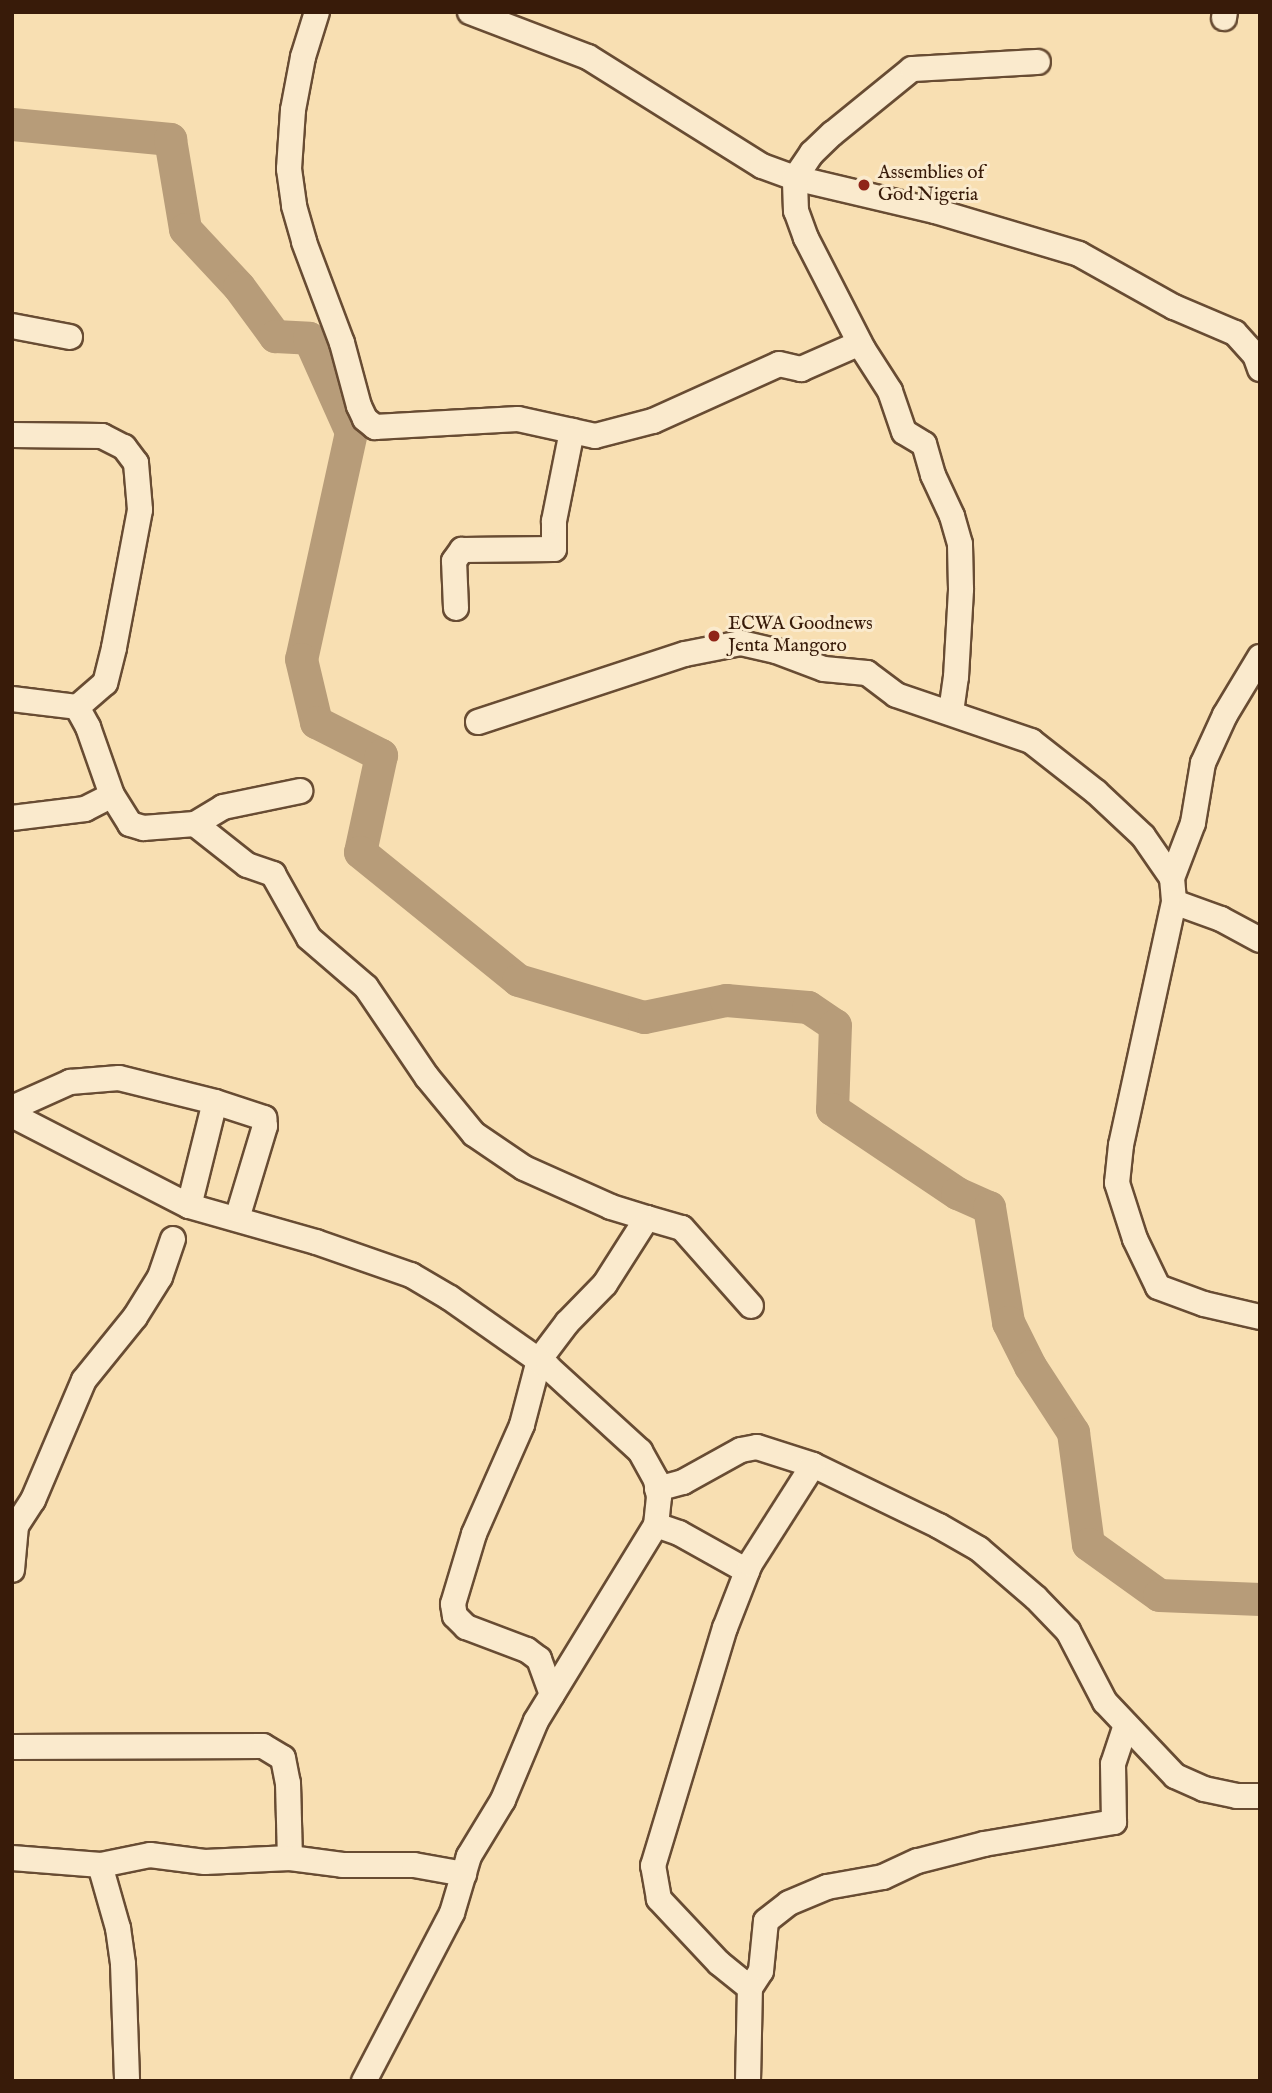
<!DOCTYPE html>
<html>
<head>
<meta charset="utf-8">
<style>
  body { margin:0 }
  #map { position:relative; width:1272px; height:2093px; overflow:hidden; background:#f8dfb2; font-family:"IM FELL English",serif }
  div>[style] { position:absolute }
  .river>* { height:33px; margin:-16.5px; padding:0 16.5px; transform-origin:16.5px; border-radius:16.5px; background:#b79c79 }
  .roads { filter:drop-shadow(2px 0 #684c33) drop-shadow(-2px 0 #684c33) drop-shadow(0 2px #684c33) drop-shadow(0 -2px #684c33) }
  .minor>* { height:24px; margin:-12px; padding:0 12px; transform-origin:12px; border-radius:12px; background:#faeacd }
  .dots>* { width:19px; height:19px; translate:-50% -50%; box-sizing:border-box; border:4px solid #faeacd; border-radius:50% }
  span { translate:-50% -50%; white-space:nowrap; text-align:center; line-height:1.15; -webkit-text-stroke:6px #faeacd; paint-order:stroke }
  .poi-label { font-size:19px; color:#381b09 }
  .left { translate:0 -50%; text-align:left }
  .frame { position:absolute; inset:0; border:14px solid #381b09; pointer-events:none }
</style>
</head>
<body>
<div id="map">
  <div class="river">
    <div style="left:12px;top:124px;width:159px;rotate:5.4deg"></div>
    <div style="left:170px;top:139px;width:91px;rotate:80.5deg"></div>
    <div style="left:185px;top:229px;width:79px;rotate:47deg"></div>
    <div style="left:239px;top:287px;width:61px;rotate:53.7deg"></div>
    <div style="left:275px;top:336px;width:34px;rotate:3deg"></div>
    <div style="left:309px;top:338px;width:103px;rotate:65.9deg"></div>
    <div style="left:351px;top:432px;width:232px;rotate:102.4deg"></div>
    <div style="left:301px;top:659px;width:65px;rotate:76.6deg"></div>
    <div style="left:316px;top:722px;width:73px;rotate:26.9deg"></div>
    <div style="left:381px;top:755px;width:99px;rotate:102.2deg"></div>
    <div style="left:360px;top:852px;width:203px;rotate:39deg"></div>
    <div style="left:518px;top:980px;width:131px;rotate:16.4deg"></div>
    <div style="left:644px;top:1017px;width:84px;rotate:-11.7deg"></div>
    <div style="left:726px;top:1000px;width:82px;rotate:4.9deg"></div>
    <div style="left:808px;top:1007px;width:32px;rotate:34deg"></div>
    <div style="left:835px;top:1025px;width:84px;rotate:92deg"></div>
    <div style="left:832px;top:1109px;width:151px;rotate:33.9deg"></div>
    <div style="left:957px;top:1193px;width:35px;rotate:24deg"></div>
    <div style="left:989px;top:1207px;width:117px;rotate:80.6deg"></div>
    <div style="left:1008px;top:1322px;width:49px;rotate:63.4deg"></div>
    <div style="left:1030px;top:1366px;width:79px;rotate:56.9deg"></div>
    <div style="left:1073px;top:1432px;width:113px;rotate:82.4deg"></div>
    <div style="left:1088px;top:1544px;width:87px;rotate:35.7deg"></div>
    <div style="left:1159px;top:1595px;width:101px;rotate:2.3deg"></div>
  </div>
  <div class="roads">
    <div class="minor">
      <div style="left:317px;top:12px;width:47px;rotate:107.3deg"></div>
      <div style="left:303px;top:57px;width:54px;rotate:100.7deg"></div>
      <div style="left:293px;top:110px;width:59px;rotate:93.9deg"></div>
      <div style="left:289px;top:169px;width:37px;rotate:82deg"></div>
      <div style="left:294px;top:206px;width:37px;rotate:74deg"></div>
      <div style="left:304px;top:242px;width:108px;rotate:69.4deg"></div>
      <div style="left:342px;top:343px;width:65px;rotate:74.9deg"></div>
      <div style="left:359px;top:406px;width:14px;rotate:65deg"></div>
      <div style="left:365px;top:419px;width:13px;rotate:39deg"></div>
      <div style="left:375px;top:427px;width:143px;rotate:-3.2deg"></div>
      <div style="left:518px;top:419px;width:79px;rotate:12.4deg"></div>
      <div style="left:595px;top:436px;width:60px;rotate:-14.5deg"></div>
      <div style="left:653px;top:421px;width:138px;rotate:-24.3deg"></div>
      <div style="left:779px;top:364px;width:23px;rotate:13deg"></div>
      <div style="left:801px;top:369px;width:64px;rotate:-23.8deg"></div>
      <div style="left:470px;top:12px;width:126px;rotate:20.9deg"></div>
      <div style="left:588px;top:57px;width:205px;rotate:32.1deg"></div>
      <div style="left:762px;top:166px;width:35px;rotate:20deg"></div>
      <div style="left:795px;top:178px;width:144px;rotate:13.3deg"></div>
      <div style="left:935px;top:211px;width:150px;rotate:16.6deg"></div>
      <div style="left:1079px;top:254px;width:109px;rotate:29.2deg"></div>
      <div style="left:1174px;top:307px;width:66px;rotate:23.1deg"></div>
      <div style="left:1235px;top:333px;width:30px;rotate:48deg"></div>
      <div style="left:1255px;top:355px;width:15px;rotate:70deg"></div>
      <div style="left:1224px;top:18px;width:6px;rotate:-81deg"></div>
      <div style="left:12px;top:326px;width:59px;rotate:10.7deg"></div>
      <div style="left:12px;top:435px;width:90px;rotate:0.6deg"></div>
      <div style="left:102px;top:436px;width:25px;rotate:27deg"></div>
      <div style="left:124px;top:447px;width:20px;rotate:53deg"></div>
      <div style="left:136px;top:463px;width:47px;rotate:85.1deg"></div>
      <div style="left:140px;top:510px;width:140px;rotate:100.7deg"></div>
      <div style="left:114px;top:648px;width:36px;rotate:104deg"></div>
      <div style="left:105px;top:683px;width:37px;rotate:139deg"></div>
      <div style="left:456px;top:608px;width:47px;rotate:-92.4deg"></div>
      <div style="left:454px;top:561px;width:14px;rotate:-54deg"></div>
      <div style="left:462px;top:550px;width:92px;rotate:-0.6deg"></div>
      <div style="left:554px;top:549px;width:28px;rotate:-90deg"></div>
      <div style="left:554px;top:521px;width:92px;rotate:-78.7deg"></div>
      <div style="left:1260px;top:657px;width:68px;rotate:121.1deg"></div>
      <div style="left:1225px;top:715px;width:53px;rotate:114.6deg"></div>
      <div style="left:1203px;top:763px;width:61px;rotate:99.5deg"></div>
      <div style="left:1193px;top:823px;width:59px;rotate:110.9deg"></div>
      <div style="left:1172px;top:878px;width:24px;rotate:85deg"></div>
      <div style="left:1174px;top:902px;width:50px;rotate:19.9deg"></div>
      <div style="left:1221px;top:919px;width:44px;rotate:28.3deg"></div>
      <div style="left:12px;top:699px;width:65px;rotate:7deg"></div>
      <div style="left:77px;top:707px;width:23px;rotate:61deg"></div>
      <div style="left:88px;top:727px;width:72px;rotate:70.6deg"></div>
      <div style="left:112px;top:795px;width:34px;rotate:58deg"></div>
      <div style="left:130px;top:824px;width:14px;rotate:17deg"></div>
      <div style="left:143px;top:828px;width:52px;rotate:-4.4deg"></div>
      <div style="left:195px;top:824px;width:66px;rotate:38.3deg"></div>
      <div style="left:247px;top:865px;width:28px;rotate:19deg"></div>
      <div style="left:273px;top:874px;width:73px;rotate:60.6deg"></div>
      <div style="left:309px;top:938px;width:75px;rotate:40.7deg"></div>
      <div style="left:366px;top:987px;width:109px;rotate:55.9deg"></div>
      <div style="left:427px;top:1077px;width:74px;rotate:50.5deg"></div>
      <div style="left:474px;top:1134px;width:60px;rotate:34.2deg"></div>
      <div style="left:524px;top:1168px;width:95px;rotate:24.1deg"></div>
      <div style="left:611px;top:1207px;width:38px;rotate:17deg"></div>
      <div style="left:647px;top:1218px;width:78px;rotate:122.5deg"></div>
      <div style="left:605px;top:1284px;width:54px;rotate:134.3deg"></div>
      <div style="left:567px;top:1323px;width:46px;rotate:127.1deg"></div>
      <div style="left:539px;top:1360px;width:67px;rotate:104.7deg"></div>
      <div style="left:522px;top:1425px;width:119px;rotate:113.8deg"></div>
      <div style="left:474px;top:1534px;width:73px;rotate:106.7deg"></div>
      <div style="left:453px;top:1604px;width:12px;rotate:81deg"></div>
      <div style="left:455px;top:1616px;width:16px;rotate:45deg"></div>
      <div style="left:466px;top:1627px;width:65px;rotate:20.7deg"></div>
      <div style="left:527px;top:1650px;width:15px;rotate:37deg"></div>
      <div style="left:539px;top:1659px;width:38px;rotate:70deg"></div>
      <div style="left:951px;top:712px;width:35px;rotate:-82deg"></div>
      <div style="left:956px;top:677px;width:88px;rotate:-86.7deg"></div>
      <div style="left:961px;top:589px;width:45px;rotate:-91.3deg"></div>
      <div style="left:960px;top:544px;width:29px;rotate:-106deg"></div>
      <div style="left:952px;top:516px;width:45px;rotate:-114.9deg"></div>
      <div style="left:933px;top:475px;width:32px;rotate:-106deg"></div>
      <div style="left:924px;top:444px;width:23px;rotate:-149deg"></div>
      <div style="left:904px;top:432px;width:43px;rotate:-108.9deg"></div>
      <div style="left:890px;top:391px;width:50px;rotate:-122.7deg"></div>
      <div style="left:863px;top:349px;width:125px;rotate:-117.2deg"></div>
      <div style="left:806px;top:238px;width:29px;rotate:-110deg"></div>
      <div style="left:796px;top:211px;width:33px;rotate:-92deg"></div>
      <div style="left:795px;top:178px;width:30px;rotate:-56deg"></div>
      <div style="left:812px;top:153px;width:28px;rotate:-44deg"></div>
      <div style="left:832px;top:134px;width:103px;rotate:-39.1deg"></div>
      <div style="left:912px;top:69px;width:126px;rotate:-3.2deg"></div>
      <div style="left:478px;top:722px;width:218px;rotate:-18.2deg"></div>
      <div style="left:685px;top:654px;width:57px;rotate:-11.1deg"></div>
      <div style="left:741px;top:643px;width:36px;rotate:13deg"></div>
      <div style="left:776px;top:651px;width:51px;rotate:20.6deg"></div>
      <div style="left:824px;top:669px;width:43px;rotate:5.3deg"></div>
      <div style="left:867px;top:673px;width:36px;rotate:37deg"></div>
      <div style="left:896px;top:695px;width:143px;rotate:18.8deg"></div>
      <div style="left:1031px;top:741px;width:83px;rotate:38.1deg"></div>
      <div style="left:1096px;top:792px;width:64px;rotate:43.1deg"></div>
      <div style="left:1143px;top:836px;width:51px;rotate:55.4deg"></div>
      <div style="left:12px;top:818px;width:74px;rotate:-7deg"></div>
      <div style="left:85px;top:809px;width:30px;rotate:-27deg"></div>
      <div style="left:195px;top:824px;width:33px;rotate:-31deg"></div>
      <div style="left:223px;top:807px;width:79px;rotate:-11.7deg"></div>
      <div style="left:1174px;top:902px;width:249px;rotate:102.3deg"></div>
      <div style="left:1121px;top:1145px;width:38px;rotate:96deg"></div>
      <div style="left:1117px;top:1183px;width:59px;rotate:72.2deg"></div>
      <div style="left:1135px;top:1239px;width:53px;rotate:64.4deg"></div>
      <div style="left:1158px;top:1287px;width:49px;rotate:20.3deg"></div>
      <div style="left:1204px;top:1304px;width:57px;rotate:13.1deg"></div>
      <div style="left:12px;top:1108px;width:64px;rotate:-24.1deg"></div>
      <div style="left:70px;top:1082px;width:49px;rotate:-4.7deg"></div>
      <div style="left:119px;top:1078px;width:99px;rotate:14deg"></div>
      <div style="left:215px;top:1102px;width:52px;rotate:18.1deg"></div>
      <div style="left:264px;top:1118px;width:8px;rotate:83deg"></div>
      <div style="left:265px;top:1126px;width:97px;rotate:106.8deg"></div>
      <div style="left:12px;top:1115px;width:199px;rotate:27.2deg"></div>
      <div style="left:189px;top:1206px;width:132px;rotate:15.8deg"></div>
      <div style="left:316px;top:1242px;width:101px;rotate:19.2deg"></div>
      <div style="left:411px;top:1275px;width:45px;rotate:30.5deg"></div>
      <div style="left:450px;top:1298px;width:120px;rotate:35.1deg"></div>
      <div style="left:548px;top:1367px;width:125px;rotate:42.4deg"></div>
      <div style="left:640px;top:1451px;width:33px;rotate:61deg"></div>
      <div style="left:656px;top:1480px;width:17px;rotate:80deg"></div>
      <div style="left:659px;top:1497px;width:28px;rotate:96deg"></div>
      <div style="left:656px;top:1525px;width:230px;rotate:121.5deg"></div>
      <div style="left:536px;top:1721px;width:86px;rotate:112.7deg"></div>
      <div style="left:503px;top:1800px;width:66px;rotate:121.3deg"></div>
      <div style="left:469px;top:1856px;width:59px;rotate:106.6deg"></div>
      <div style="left:452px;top:1913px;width:190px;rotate:117.6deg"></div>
      <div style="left:189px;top:1206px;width:107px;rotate:-76deg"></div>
      <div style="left:647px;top:1218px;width:36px;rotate:16deg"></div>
      <div style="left:682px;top:1228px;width:104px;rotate:48.5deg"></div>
      <div style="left:657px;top:1489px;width:27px;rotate:-15deg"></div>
      <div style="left:683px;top:1482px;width:66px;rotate:-28.9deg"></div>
      <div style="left:741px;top:1450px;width:16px;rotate:-11deg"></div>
      <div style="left:757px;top:1447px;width:59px;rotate:17.8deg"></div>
      <div style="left:813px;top:1465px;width:140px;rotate:25.8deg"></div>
      <div style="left:939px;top:1526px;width:46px;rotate:29.9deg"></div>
      <div style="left:979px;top:1549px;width:75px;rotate:40.7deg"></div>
      <div style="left:1036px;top:1598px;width:46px;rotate:45.9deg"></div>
      <div style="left:1068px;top:1631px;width:80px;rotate:62.5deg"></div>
      <div style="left:1105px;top:1702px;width:102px;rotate:46.6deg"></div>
      <div style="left:1175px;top:1776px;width:32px;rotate:24deg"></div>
      <div style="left:1204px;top:1789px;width:34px;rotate:12deg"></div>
      <div style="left:1237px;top:1796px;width:23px"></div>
      <div style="left:656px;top:1525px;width:24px;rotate:19deg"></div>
      <div style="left:679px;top:1533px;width:78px;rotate:29.2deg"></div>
      <div style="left:12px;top:1570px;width:44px;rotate:-84.8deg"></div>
      <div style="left:16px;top:1526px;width:31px;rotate:-57deg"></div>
      <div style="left:33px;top:1500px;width:130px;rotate:-67deg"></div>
      <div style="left:84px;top:1380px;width:81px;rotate:-51deg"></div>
      <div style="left:135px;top:1317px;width:47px;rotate:-58deg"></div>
      <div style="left:160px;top:1277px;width:40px;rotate:-71.1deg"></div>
      <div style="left:12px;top:1747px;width:251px;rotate:-0.2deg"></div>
      <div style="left:263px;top:1746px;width:23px;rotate:31deg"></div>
      <div style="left:283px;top:1758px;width:25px;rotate:79deg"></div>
      <div style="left:288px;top:1783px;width:75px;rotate:88.5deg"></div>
      <div style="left:12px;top:1858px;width:89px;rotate:4.5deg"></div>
      <div style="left:101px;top:1865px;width:50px;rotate:-11.5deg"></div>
      <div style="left:150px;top:1855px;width:55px;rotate:7.3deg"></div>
      <div style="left:205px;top:1862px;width:85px;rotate:-2.7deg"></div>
      <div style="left:290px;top:1858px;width:53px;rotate:7.5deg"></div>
      <div style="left:343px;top:1865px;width:71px"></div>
      <div style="left:414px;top:1865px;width:51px;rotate:10.2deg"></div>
      <div style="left:100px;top:1865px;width:66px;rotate:74.1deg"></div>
      <div style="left:118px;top:1928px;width:36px;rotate:82deg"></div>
      <div style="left:123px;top:1964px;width:117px;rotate:88deg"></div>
      <div style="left:750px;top:1988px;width:20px;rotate:-57deg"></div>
      <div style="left:761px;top:1971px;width:50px;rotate:-84.3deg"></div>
      <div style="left:766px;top:1921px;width:29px;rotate:-38deg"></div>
      <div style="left:789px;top:1903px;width:41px;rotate:-22.8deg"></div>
      <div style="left:827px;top:1887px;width:57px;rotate:-10.1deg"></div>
      <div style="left:883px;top:1877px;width:38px;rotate:-25deg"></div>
      <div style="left:918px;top:1861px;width:68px;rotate:-14.4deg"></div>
      <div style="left:984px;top:1844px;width:132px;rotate:-9.6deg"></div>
      <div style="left:1114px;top:1822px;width:58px;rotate:-91deg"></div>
      <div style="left:1113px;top:1764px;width:41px;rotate:-71.6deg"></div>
      <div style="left:748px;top:2081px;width:93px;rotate:-88.8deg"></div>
      <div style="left:750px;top:1988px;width:40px;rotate:-141deg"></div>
      <div style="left:719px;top:1963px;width:88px;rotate:-133.2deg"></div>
      <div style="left:659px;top:1899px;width:34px;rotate:-100deg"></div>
      <div style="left:653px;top:1866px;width:249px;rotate:-73.2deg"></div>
      <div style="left:725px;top:1628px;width:69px;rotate:-68.7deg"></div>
      <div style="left:750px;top:1564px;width:117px;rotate:-57.5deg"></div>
    </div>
  </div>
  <div class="dots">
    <div style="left:864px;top:185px;background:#8f2418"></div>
    <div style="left:714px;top:636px;background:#8f2418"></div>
  </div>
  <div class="poi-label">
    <span class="left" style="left:878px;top:185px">Assemblies of<br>God Nigeria</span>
    <span class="left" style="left:728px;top:636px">ECWA Goodnews<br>Jenta Mangoro</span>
  </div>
  <div class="frame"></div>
</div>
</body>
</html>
